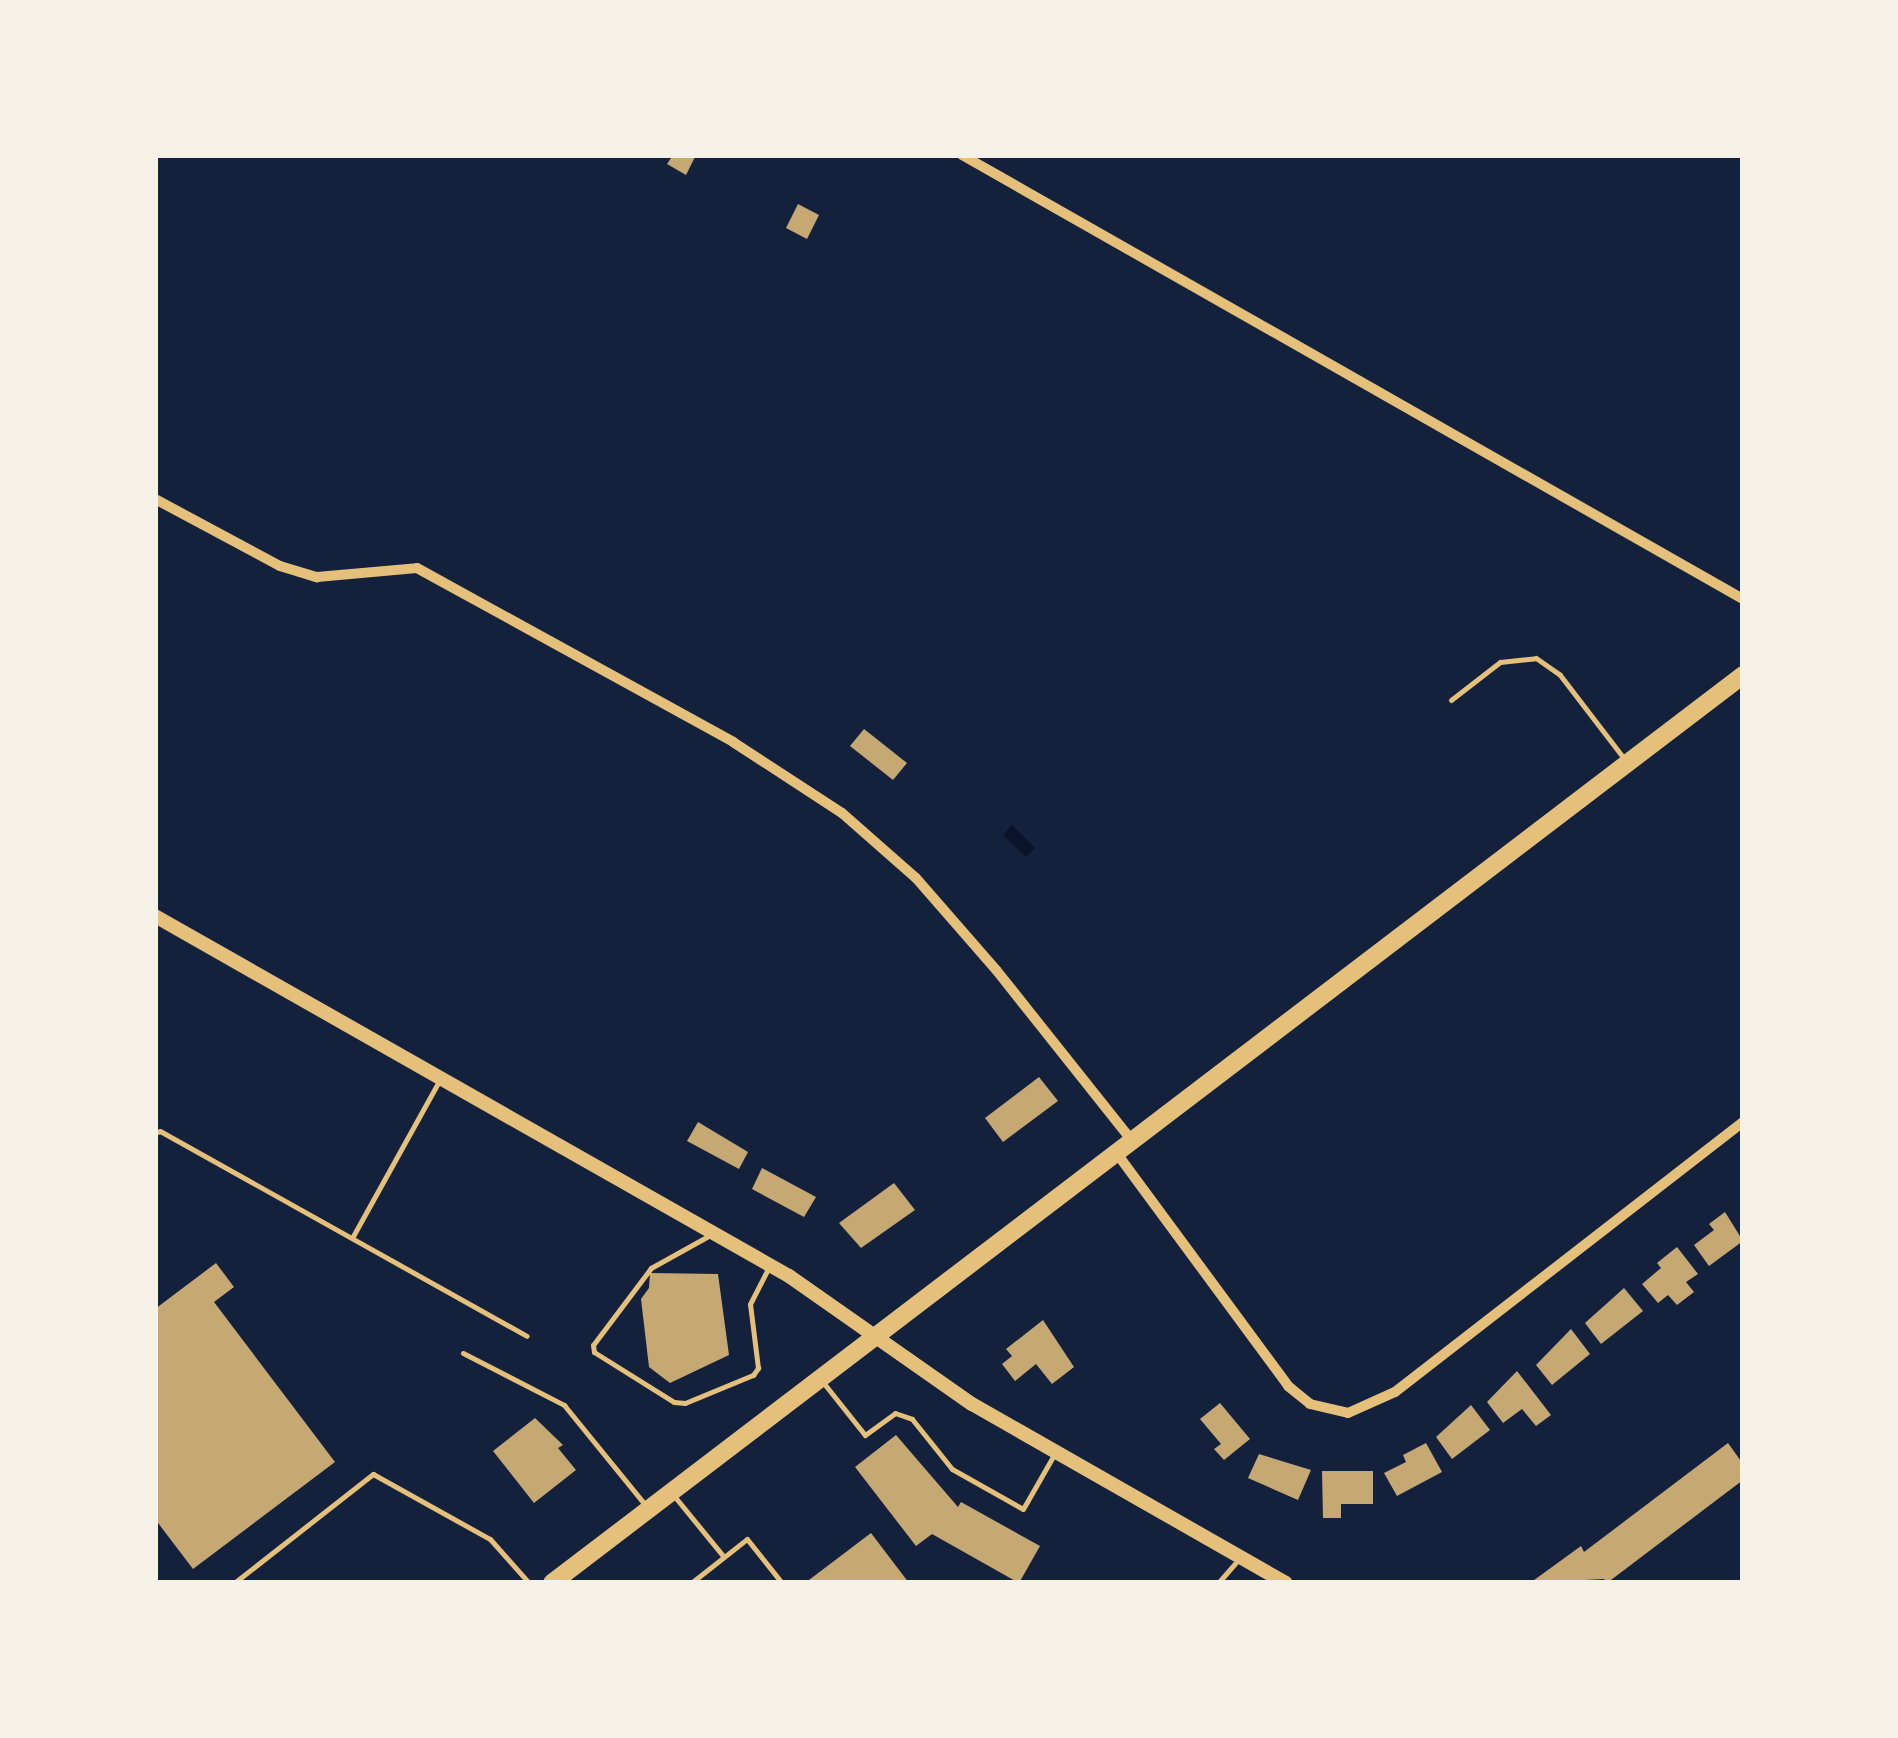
<!DOCTYPE html>
<html>
<head>
<meta charset="utf-8">
<style>
  body { margin:0 }
  #map { position:relative; width:1898px; height:1738px; overflow:hidden; background:#14213d; font-family:"Varela Round",sans-serif }
  div>[style] { position:absolute }
  .water>* { inset:0; background:#0b132b }
  .building>* { inset:0; background:#c6a872 }
  .service>* { height:5px; margin:-2.5px; padding:0 2.5px; transform-origin:2.5px; border-radius:2.5px; background:#e5c07b }
  .minor>* { height:10px; margin:-5px; padding:0 5px; transform-origin:5px; border-radius:5px; background:#e5c07b }
  .tertiary>* { height:14px; margin:-7px; padding:0 7px; transform-origin:7px; border-radius:7px; background:#e5c07b }
  .primary>* { height:18px; margin:-9px; padding:0 9px; transform-origin:9px; border-radius:9px; background:#e5c07b }
  span { translate:-50% -50%; white-space:nowrap; text-align:center; line-height:1.15; -webkit-text-stroke:8px #f6f1e7; paint-order:stroke }
  .frame { position:absolute; inset:0; border:158px solid #f6f1e7; pointer-events:none }
</style>
</head>
<body>
<div id="map">
  <div class="water">
    <div style="clip-path:polygon(1012px 825px,1035px 848px,1026px 857px,1003px 835px)"></div>
  </div>
  <div class="building">
    <div style="clip-path:polygon(673px 155px,695px 157px,686px 175px,667px 164px)"></div>
    <div style="clip-path:polygon(798px 204px,819px 215px,807px 239px,786px 228px)"></div>
    <div style="clip-path:polygon(864px 729px,907px 763px,893px 780px,850px 746px)"></div>
    <div style="clip-path:polygon(1039px 1077px,1058px 1101px,1003px 1142px,985px 1118px)"></div>
    <div style="clip-path:polygon(698px 1122px,748px 1152px,739px 1169px,687px 1141px)"></div>
    <div style="clip-path:polygon(762px 1168px,816px 1197px,804px 1217px,752px 1189px)"></div>
    <div style="clip-path:polygon(894px 1183px,915px 1210px,861px 1248px,839px 1223px)"></div>
    <div style="clip-path:polygon(1725px 1212px,1743px 1241px,1709px 1266px,1694px 1245px,1714px 1230px,1709px 1224px)"></div>
    <div style="clip-path:polygon(1677px 1247px,1698px 1274px,1686px 1282px,1694px 1292px,1677px 1305px,1668px 1295px,1658px 1303px,1642px 1284px,1661px 1268px,1657px 1263px)"></div>
    <div style="clip-path:polygon(216px 1263px,234px 1287px,214px 1302px,335px 1462px,193px 1569px,155px 1519px,155px 1309px)"></div>
    <div style="clip-path:polygon(650px 1273px,718px 1274px,729px 1355px,670px 1383px,649px 1367px,641px 1299px,649px 1288px)"></div>
    <div style="clip-path:polygon(1624px 1288px,1643px 1311px,1601px 1344px,1585px 1323px)"></div>
    <div style="clip-path:polygon(1043px 1320px,1074px 1367px,1052px 1384px,1036px 1364px,1015px 1381px,1002px 1364px,1012px 1356px,1006px 1349px)"></div>
    <div style="clip-path:polygon(1571px 1329px,1590px 1354px,1552px 1385px,1536px 1365px)"></div>
    <div style="clip-path:polygon(1517px 1371px,1551px 1415px,1536px 1426px,1522px 1409px,1503px 1423px,1487px 1402px)"></div>
    <div style="clip-path:polygon(1220px 1403px,1250px 1439px,1224px 1460px,1214px 1449px,1221px 1444px,1200px 1419px)"></div>
    <div style="clip-path:polygon(1471px 1405px,1490px 1430px,1452px 1459px,1436px 1437px)"></div>
    <div style="clip-path:polygon(535px 1418px,563px 1445px,558px 1448px,576px 1470px,534px 1503px,493px 1451px)"></div>
    <div style="clip-path:polygon(896px 1435px,958px 1507px,961px 1502px,1040px 1546px,1019px 1583px,932px 1534px,916px 1546px,855px 1467px)"></div>
    <div style="clip-path:polygon(1426px 1443px,1442px 1472px,1397px 1496px,1384px 1473px,1406px 1462px,1403px 1455px)"></div>
    <div style="clip-path:polygon(1728px 1443px,1743px 1464px,1743px 1480px,1607px 1583px,1604px 1579px,1530px 1583px,1581px 1546px,1584px 1552px)"></div>
    <div style="clip-path:polygon(1259px 1454px,1311px 1470px,1298px 1500px,1248px 1478px)"></div>
    <div style="clip-path:polygon(1322px 1471px,1373px 1471px,1373px 1504px,1341px 1504px,1341px 1518px,1323px 1518px)"></div>
    <div style="clip-path:polygon(871px 1533px,909px 1583px,805px 1583px)"></div>
  </div>
  <div class="service">
    <div style="left:1451px;top:700px;width:62px;rotate:-37.8deg"></div>
    <div style="left:1500px;top:662px;width:36px;rotate:-6deg"></div>
    <div style="left:1536px;top:658px;width:29px;rotate:35deg"></div>
    <div style="left:1560px;top:675px;width:108px;rotate:52.5deg"></div>
    <div style="left:155px;top:1133px;width:5px;rotate:-22deg"></div>
    <div style="left:160px;top:1131px;width:420px;rotate:29.2deg"></div>
    <div style="left:712px;top:1234px;width:70px;rotate:150.9deg"></div>
    <div style="left:651px;top:1268px;width:96px;rotate:127deg"></div>
    <div style="left:593px;top:1345px;width:7px;rotate:82deg"></div>
    <div style="left:594px;top:1352px;width:94px;rotate:32deg"></div>
    <div style="left:674px;top:1402px;width:11px;rotate:5deg"></div>
    <div style="left:685px;top:1403px;width:74px;rotate:-22.4deg"></div>
    <div style="left:753px;top:1375px;width:9px;rotate:-54deg"></div>
    <div style="left:758px;top:1368px;width:64px;rotate:-97.1deg"></div>
    <div style="left:750px;top:1304px;width:39px;rotate:-63deg"></div>
    <div style="left:352px;top:1238px;width:179px;rotate:-61deg"></div>
    <div style="left:463px;top:1353px;width:114px;rotate:27.2deg"></div>
    <div style="left:564px;top:1405px;width:132px;rotate:50.9deg"></div>
    <div style="left:822px;top:1381px;width:69px;rotate:51.5deg"></div>
    <div style="left:865px;top:1435px;width:37px;rotate:-36deg"></div>
    <div style="left:895px;top:1413px;width:18px;rotate:19deg"></div>
    <div style="left:912px;top:1419px;width:64px;rotate:51.3deg"></div>
    <div style="left:952px;top:1469px;width:81px;rotate:29.4deg"></div>
    <div style="left:1023px;top:1509px;width:64px;rotate:-60.3deg"></div>
    <div style="left:675px;top:1497px;width:77px;rotate:50.8deg"></div>
    <div style="left:234px;top:1583px;width:177px;rotate:-38.1deg"></div>
    <div style="left:373px;top:1474px;width:134px;rotate:29.1deg"></div>
    <div style="left:490px;top:1539px;width:59px;rotate:48.4deg"></div>
    <div style="left:691px;top:1583px;width:71px;rotate:-38.2deg"></div>
    <div style="left:747px;top:1539px;width:56px;rotate:51.5deg"></div>
    <div style="left:1218px;top:1583px;width:30px;rotate:-49deg"></div>
  </div>
  <div class="minor">
    <div style="left:962px;top:155px;width:898px;rotate:29.62deg"></div>
    <div style="left:155px;top:499px;width:142px;rotate:28.2deg"></div>
    <div style="left:280px;top:566px;width:39px;rotate:17deg"></div>
    <div style="left:317px;top:577px;width:100px;rotate:-5.1deg"></div>
    <div style="left:417px;top:568px;width:361px;rotate:28.8deg"></div>
    <div style="left:733px;top:742px;width:130px;rotate:33.1deg"></div>
    <div style="left:842px;top:813px;width:98px;rotate:41.3deg"></div>
    <div style="left:916px;top:878px;width:123px;rotate:48.9deg"></div>
    <div style="left:997px;top:971px;width:218px;rotate:51.5deg"></div>
    <div style="left:1118px;top:1155px;width:287px;rotate:53.6deg"></div>
    <div style="left:1288px;top:1386px;width:28px;rotate:39deg"></div>
    <div style="left:1310px;top:1404px;width:39px;rotate:13deg"></div>
    <div style="left:1348px;top:1413px;width:51px;rotate:-24.1deg"></div>
    <div style="left:1395px;top:1392px;width:440px;rotate:-37.8deg"></div>
  </div>
  <div class="tertiary">
    <div style="left:155px;top:916px;width:729px;rotate:29.59deg"></div>
    <div style="left:789px;top:1276px;width:223px;rotate:35deg"></div>
    <div style="left:972px;top:1404px;width:361px;rotate:29.7deg"></div>
  </div>
  <div class="primary">
    <div style="left:552px;top:1583px;width:1498px;rotate:-37.32deg"></div>
  </div>
  <div class="frame"></div>
</div>
</body>
</html>
